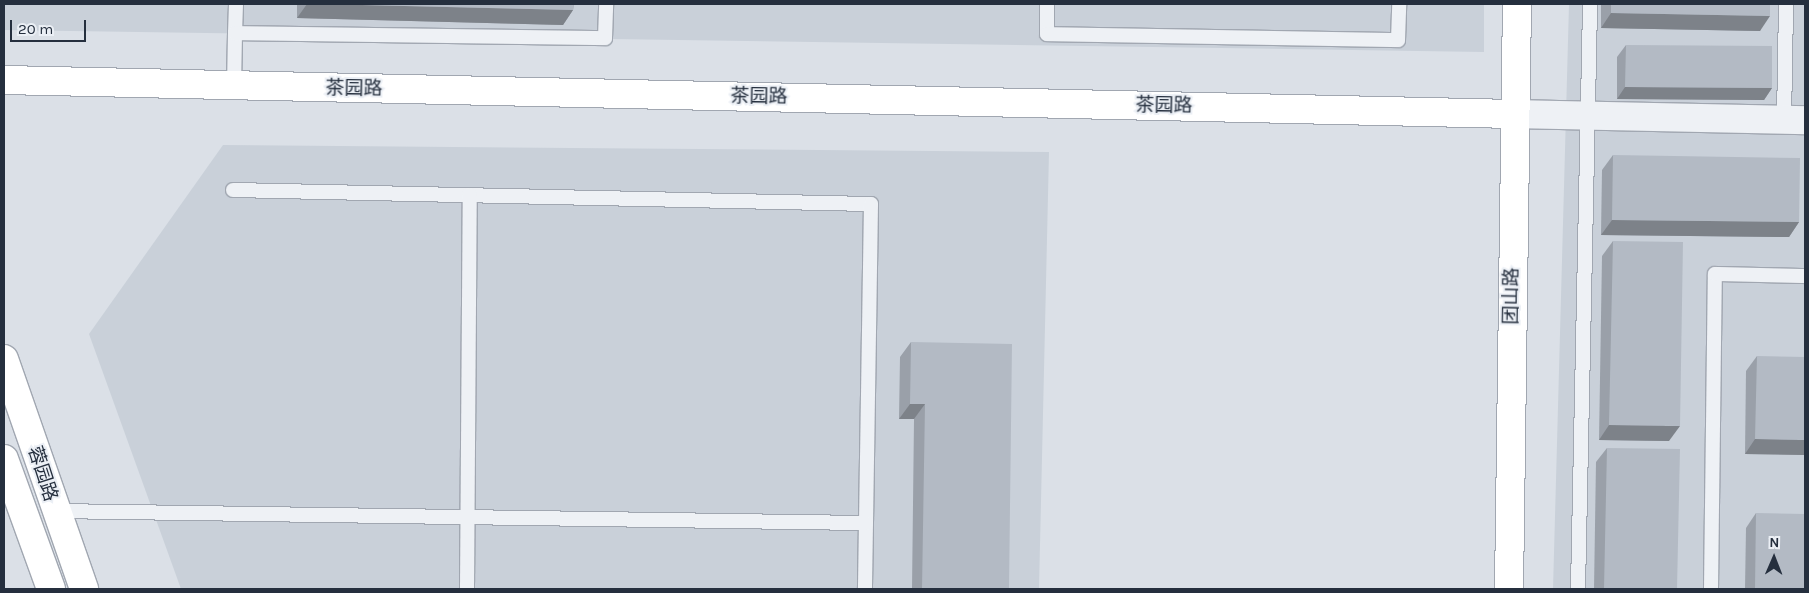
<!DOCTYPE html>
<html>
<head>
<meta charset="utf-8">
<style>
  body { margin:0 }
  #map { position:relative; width:1809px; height:593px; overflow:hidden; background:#dbe0e7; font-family:Karla,"Noto Sans SC",sans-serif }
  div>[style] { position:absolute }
  .built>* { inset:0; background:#c9d0d9 }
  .roads { filter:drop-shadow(1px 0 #a1a7b1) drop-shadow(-1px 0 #a1a7b1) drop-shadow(0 1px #a1a7b1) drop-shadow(0 -1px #a1a7b1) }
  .lane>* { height:14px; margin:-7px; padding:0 7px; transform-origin:7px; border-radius:7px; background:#eef1f5 }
  .street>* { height:28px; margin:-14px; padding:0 14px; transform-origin:14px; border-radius:14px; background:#eef1f5 }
  .secondary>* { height:28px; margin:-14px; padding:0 14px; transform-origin:14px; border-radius:14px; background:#fff }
  .wall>* { inset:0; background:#9aa0a9 }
  .shaded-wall>* { inset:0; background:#7d8289 }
  .building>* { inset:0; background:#b3bac4 }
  span { translate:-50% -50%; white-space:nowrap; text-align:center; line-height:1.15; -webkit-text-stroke:4px #ebeff5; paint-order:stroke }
  .street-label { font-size:19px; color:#252f3e }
  .frame { position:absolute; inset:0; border:5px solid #252f3e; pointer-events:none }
  .north { position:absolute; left:1749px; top:533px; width:50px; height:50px; -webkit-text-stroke:4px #ebeff5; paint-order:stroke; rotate:1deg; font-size:14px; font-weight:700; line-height:20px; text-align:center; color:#252f3e }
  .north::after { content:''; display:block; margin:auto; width:18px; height:22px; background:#252f3e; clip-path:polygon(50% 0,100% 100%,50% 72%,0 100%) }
  .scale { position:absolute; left:10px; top:20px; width:76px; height:22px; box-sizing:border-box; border:2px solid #252f3e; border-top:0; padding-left:6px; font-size:15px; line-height:18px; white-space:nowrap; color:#252f3e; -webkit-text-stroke:4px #ebeff5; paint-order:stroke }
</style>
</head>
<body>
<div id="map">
  <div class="built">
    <div style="clip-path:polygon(4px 4px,1484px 4px,1484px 52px,4px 30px)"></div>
    <div style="clip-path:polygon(1569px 4px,1805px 4px,1805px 589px,1553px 589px)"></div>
    <div style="clip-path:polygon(223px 145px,1049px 152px,1039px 589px,181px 589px,89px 334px)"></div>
  </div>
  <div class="roads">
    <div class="lane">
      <div style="left:1047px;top:4px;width:30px;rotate:90deg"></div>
      <div style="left:1047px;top:34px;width:351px;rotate:1deg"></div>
      <div style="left:1398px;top:40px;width:36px;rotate:-88deg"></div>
      <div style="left:235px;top:33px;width:29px;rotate:-88deg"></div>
      <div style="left:234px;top:86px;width:53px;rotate:-88.9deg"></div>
      <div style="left:235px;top:33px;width:370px;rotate:0.8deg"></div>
      <div style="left:605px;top:38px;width:34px;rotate:-88deg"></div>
      <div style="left:1784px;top:120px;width:116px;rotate:-89deg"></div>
      <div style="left:233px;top:190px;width:638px;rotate:1.26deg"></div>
      <div style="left:871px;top:204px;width:385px;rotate:90.9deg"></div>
      <div style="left:54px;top:511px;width:812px;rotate:0.85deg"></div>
      <div style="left:467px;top:589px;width:394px;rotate:-89.6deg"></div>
      <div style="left:1578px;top:589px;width:585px;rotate:-88.82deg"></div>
      <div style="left:1711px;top:589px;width:315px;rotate:-89.3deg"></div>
      <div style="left:1715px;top:274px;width:90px;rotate:1.3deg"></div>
    </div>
    <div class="street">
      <div style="left:1514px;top:114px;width:291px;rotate:1.2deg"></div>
    </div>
    <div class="secondary">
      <div style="left:4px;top:80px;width:1510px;rotate:1.29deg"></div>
      <div style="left:4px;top:359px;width:244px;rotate:70.8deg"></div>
      <div style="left:4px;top:459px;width:138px;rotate:70.1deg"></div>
      <div style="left:1509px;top:589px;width:585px;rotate:-89.22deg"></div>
    </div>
  </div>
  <div class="wall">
    <div style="clip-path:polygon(297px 4px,574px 4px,573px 10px,563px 25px,297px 18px)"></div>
    <div style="clip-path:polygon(1601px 4px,1770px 4px,1760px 31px,1601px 28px)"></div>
    <div style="clip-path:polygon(1626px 45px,1772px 88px,1764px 100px,1617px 99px,1617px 57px)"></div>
    <div style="clip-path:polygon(1613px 155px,1799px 222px,1789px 237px,1601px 235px,1602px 170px)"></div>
    <div style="clip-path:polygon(1613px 241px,1669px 441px,1599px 440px,1602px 256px)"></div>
    <div style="clip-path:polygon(911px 342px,1009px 589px,912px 589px,914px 419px,899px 419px,900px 357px)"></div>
    <div style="clip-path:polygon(1757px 356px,1805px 455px,1745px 454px,1746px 371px)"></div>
    <div style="clip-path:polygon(1607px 448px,1677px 589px,1594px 589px,1596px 462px)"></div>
    <div style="clip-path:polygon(1756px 513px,1805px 589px,1745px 589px,1746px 528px)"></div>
  </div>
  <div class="shaded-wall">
    <div style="clip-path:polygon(307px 4px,320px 4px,573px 10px,563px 25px,297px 18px)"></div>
    <div style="clip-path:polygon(1611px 13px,1770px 16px,1760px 31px,1601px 28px)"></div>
    <div style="clip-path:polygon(1625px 87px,1772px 88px,1764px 100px,1617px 99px)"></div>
    <div style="clip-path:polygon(1612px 220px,1799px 222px,1789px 237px,1601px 235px)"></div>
    <div style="clip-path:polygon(910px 404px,925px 404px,914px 419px,899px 419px)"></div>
    <div style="clip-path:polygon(1609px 425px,1680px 426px,1669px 441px,1599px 440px)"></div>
    <div style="clip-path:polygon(1755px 439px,1805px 440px,1805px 455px,1745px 454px)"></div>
  </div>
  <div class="building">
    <div style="clip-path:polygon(320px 4px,574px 4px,573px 10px)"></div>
    <div style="clip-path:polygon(1611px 4px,1770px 4px,1770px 16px,1611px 13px)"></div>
    <div style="clip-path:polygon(1626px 45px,1772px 46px,1772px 88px,1625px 87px)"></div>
    <div style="clip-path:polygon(1613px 155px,1800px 158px,1799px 222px,1612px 220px)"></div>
    <div style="clip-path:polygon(1613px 241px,1683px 242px,1680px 426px,1609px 425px)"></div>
    <div style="clip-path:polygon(911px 342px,1012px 344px,1009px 589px,922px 589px,925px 404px,910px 404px)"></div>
    <div style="clip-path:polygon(1757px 356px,1805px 357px,1805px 440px,1755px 439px)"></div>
    <div style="clip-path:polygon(1607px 448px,1680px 449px,1677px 589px,1604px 589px)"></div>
    <div style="clip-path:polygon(1756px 513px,1805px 514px,1805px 589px,1755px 589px)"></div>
  </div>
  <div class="street-label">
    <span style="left:354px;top:89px;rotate:1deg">茶园路</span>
    <span style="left:759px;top:97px;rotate:1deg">茶园路</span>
    <span style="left:1164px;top:106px;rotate:1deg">茶园路</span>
    <span style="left:1512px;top:296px;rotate:-89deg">团山路</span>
    <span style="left:42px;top:474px;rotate:72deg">蓉园路</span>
  </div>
  <div class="frame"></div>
  <div class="north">N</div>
  <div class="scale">20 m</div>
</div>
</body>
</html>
